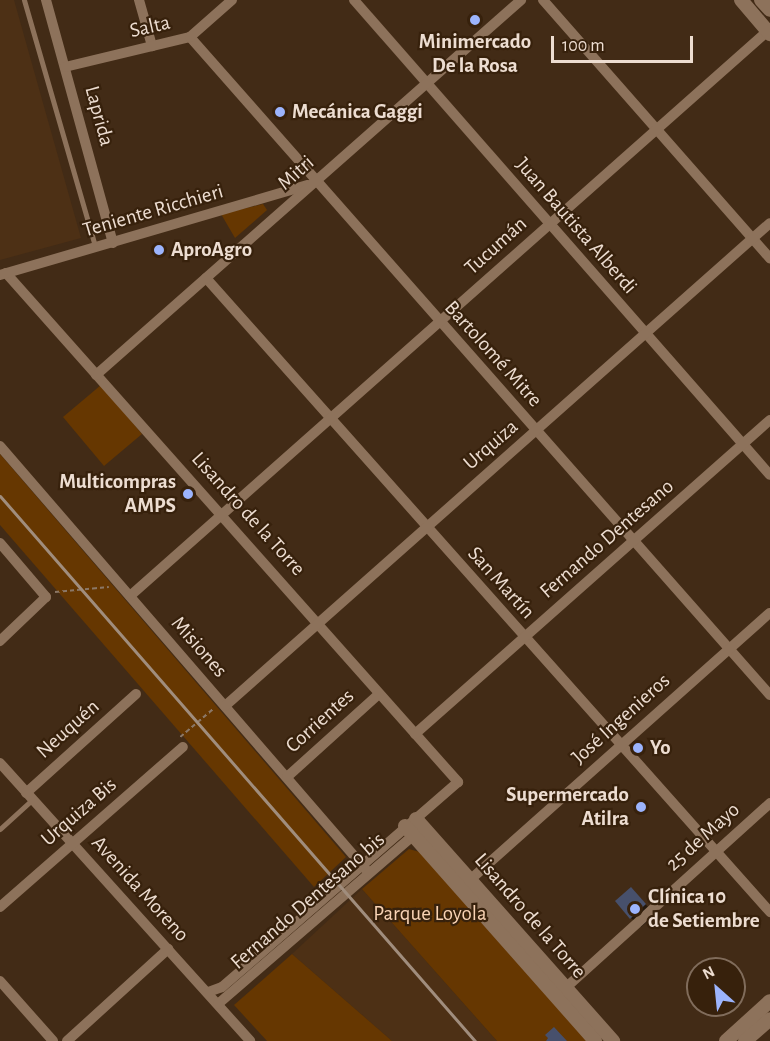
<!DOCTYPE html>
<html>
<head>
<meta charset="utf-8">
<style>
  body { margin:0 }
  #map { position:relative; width:770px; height:1041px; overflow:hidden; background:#422b16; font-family:"Alegreya Sans",sans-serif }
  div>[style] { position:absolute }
  .built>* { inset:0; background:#4d3015 }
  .green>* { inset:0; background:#663701 }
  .shadow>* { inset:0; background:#0007 }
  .building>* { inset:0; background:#47506c }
  .path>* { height:1.5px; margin-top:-0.75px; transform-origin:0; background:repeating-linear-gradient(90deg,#8b7766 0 4.5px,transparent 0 7.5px) }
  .service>* { height:5px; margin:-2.5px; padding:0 2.5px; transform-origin:2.5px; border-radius:2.5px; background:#8d725b }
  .minor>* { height:10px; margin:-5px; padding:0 5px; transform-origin:5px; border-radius:5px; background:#8d725b }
  .tertiary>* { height:14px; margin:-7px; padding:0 7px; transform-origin:7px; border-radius:7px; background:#8d725b }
  .rail>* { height:3px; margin:-1.5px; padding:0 1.5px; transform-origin:1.5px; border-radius:1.5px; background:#a08d7d }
  .dots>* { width:16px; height:16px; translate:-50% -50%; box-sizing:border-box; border:3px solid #37210c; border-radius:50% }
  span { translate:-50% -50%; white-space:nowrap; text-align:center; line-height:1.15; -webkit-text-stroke:4.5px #37210c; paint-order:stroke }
  .street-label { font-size:21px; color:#edddd1 }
  .poi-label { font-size:21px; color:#edddd1; font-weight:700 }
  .left { translate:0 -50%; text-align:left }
  .right { translate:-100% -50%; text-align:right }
  .park-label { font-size:21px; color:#f9d3b4 }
  .north { position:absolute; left:686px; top:957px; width:60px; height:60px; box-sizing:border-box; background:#37210c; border:2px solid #806c5b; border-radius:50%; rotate:333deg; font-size:16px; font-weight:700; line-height:24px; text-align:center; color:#edddd1 }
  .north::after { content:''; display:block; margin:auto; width:21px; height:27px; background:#9cb4fd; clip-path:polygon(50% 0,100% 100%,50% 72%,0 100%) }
  .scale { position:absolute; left:551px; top:36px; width:142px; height:27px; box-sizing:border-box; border:3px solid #edddd1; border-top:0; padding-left:8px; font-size:18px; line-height:21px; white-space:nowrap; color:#edddd1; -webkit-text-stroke:4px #37210c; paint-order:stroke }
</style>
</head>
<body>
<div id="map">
  <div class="built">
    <div style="clip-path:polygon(0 0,14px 0,81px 238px,0 260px)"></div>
    <div style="clip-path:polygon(362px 889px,497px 1041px,392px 1041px,292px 954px)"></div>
  </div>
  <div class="green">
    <div style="clip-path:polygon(263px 204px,267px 210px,235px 238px,221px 214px)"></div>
    <div style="clip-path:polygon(101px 385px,142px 434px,104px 466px,63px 417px)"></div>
    <div style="clip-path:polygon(0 454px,346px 857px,314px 887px,0 525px)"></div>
    <div style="clip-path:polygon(409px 849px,423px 853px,589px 1041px,497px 1041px,362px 889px)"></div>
    <div style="clip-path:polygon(292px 954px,392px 1041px,267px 1041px,234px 1005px)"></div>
  </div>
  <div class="shadow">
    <div style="clip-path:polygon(641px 899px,655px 915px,641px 927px,631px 918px)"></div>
  </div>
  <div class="building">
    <div style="clip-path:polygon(631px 887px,646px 904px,630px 919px,615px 901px)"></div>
    <div style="clip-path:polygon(554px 1027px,567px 1041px,546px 1041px,548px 1038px,545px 1035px)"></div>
  </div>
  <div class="path">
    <div style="left:55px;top:592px;width:54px;rotate:-5.3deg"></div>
    <div style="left:180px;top:737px;width:43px;rotate:-40.3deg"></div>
  </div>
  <div class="service">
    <div style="left:24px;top:0;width:256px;rotate:73.9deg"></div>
    <div style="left:0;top:829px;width:45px;rotate:-42.3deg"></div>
  </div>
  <div class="minor">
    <div style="left:46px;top:0;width:252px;rotate:74.6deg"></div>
    <div style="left:139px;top:0;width:48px;rotate:74.2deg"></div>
    <div style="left:354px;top:0;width:631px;rotate:48.79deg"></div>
    <div style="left:543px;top:0;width:344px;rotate:48.7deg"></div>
    <div style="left:190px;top:37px;width:877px;rotate:48.61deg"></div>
    <div style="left:65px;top:67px;width:129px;rotate:-13.5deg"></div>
    <div style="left:190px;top:37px;width:56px;rotate:-41.4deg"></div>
    <div style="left:6px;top:273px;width:681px;rotate:48.39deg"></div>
    <div style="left:458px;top:782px;width:313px;rotate:139deg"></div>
    <div style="left:222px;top:987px;width:15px;rotate:160deg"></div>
    <div style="left:0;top:275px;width:321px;rotate:-16.3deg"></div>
    <div style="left:206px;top:278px;width:849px;rotate:48.34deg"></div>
    <div style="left:96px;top:375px;width:567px;rotate:-41.42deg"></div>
    <div style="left:0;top:446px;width:563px;rotate:49.18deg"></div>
    <div style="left:0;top:543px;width:71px;rotate:49.6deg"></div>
    <div style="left:46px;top:597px;width:64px;rotate:136.3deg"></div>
    <div style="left:130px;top:596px;width:855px;rotate:-41.54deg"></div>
    <div style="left:225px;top:706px;width:728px;rotate:-41.55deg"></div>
    <div style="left:415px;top:734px;width:474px;rotate:-41.5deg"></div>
    <div style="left:0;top:763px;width:374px;rotate:48deg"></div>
    <div style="left:287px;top:777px;width:124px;rotate:-42.1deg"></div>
    <div style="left:26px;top:793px;width:148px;rotate:-42deg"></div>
    <div style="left:471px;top:879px;width:400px;rotate:-41.7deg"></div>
    <div style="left:0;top:907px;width:243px;rotate:-41.2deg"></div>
    <div style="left:0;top:981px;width:80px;rotate:48.5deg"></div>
    <div style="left:561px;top:992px;width:282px;rotate:-42.1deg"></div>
    <div style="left:218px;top:1004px;width:263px;rotate:-40.8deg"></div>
    <div style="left:67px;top:1041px;width:137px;rotate:-42.3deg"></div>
  </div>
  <div class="tertiary">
    <div style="left:741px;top:0;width:45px;rotate:49.5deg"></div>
    <div style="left:761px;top:0;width:13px;rotate:48deg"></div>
    <div style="left:416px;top:819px;width:297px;rotate:48.4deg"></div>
    <div style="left:405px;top:826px;width:287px;rotate:48.5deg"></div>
    <div style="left:726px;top:1041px;width:59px;rotate:-42.3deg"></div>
    <div style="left:745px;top:1041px;width:33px;rotate:-41deg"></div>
  </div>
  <div class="rail">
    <div style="left:0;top:496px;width:723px;rotate:48.93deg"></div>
  </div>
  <div class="dots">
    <div style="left:475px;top:20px;background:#9cb4fd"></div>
    <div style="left:280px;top:112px;background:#9cb4fd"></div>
    <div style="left:159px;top:250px;background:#9cb4fd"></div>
    <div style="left:188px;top:494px;background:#9cb4fd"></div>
    <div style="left:638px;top:748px;background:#9cb4fd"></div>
    <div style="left:641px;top:807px;background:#9cb4fd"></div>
    <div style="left:635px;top:909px;background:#9cb4fd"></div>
  </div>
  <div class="street-label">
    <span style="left:150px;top:27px;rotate:-13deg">Salta</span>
    <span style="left:99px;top:116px;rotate:75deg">Laprida</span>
    <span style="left:296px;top:173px;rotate:-41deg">Mitri</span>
    <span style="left:153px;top:211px;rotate:-16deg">Teniente Ricchieri</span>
    <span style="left:576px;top:226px;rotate:49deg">Juan Bautista Alberdi</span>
    <span style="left:496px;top:246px;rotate:-42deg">Tucumán</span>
    <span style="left:493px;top:354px;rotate:48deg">Bartolomé Mitre</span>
    <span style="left:491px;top:445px;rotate:-41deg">Urquiza</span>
    <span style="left:248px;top:514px;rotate:48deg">Lisandro de la Torre</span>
    <span style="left:607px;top:539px;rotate:-41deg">Fernando Dentesano</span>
    <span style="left:501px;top:583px;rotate:48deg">San Martín</span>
    <span style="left:199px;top:647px;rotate:49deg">Misiones</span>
    <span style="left:621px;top:719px;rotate:-42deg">José Ingenieros</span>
    <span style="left:320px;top:721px;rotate:-42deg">Corrientes</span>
    <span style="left:68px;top:729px;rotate:-42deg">Neuquén</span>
    <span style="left:79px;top:812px;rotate:-41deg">Urquiza Bis</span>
    <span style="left:703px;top:837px;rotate:-42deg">25 de Mayo</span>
    <span style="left:140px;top:889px;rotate:48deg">Avenida Moreno</span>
    <span style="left:308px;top:901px;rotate:-41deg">Fernando Dentesano bis</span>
    <span style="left:530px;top:916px;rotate:49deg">Lisandro de la Torre</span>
  </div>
  <div class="poi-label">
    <span style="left:475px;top:54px">Minimercado<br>De la Rosa</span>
    <span class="left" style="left:292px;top:112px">Mecánica Gaggi</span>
    <span class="left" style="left:171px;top:250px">AproAgro</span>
    <span class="right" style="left:176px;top:494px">Multicompras<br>AMPS</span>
    <span class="left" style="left:650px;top:748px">Yo</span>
    <span class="right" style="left:629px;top:807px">Supermercado<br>Atilra</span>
    <span class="left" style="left:648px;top:909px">Clínica 10<br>de Setiembre</span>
  </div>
  <div class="park-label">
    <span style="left:430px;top:914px">Parque Loyola</span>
  </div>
  <div class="north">N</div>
  <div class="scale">100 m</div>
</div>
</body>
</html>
